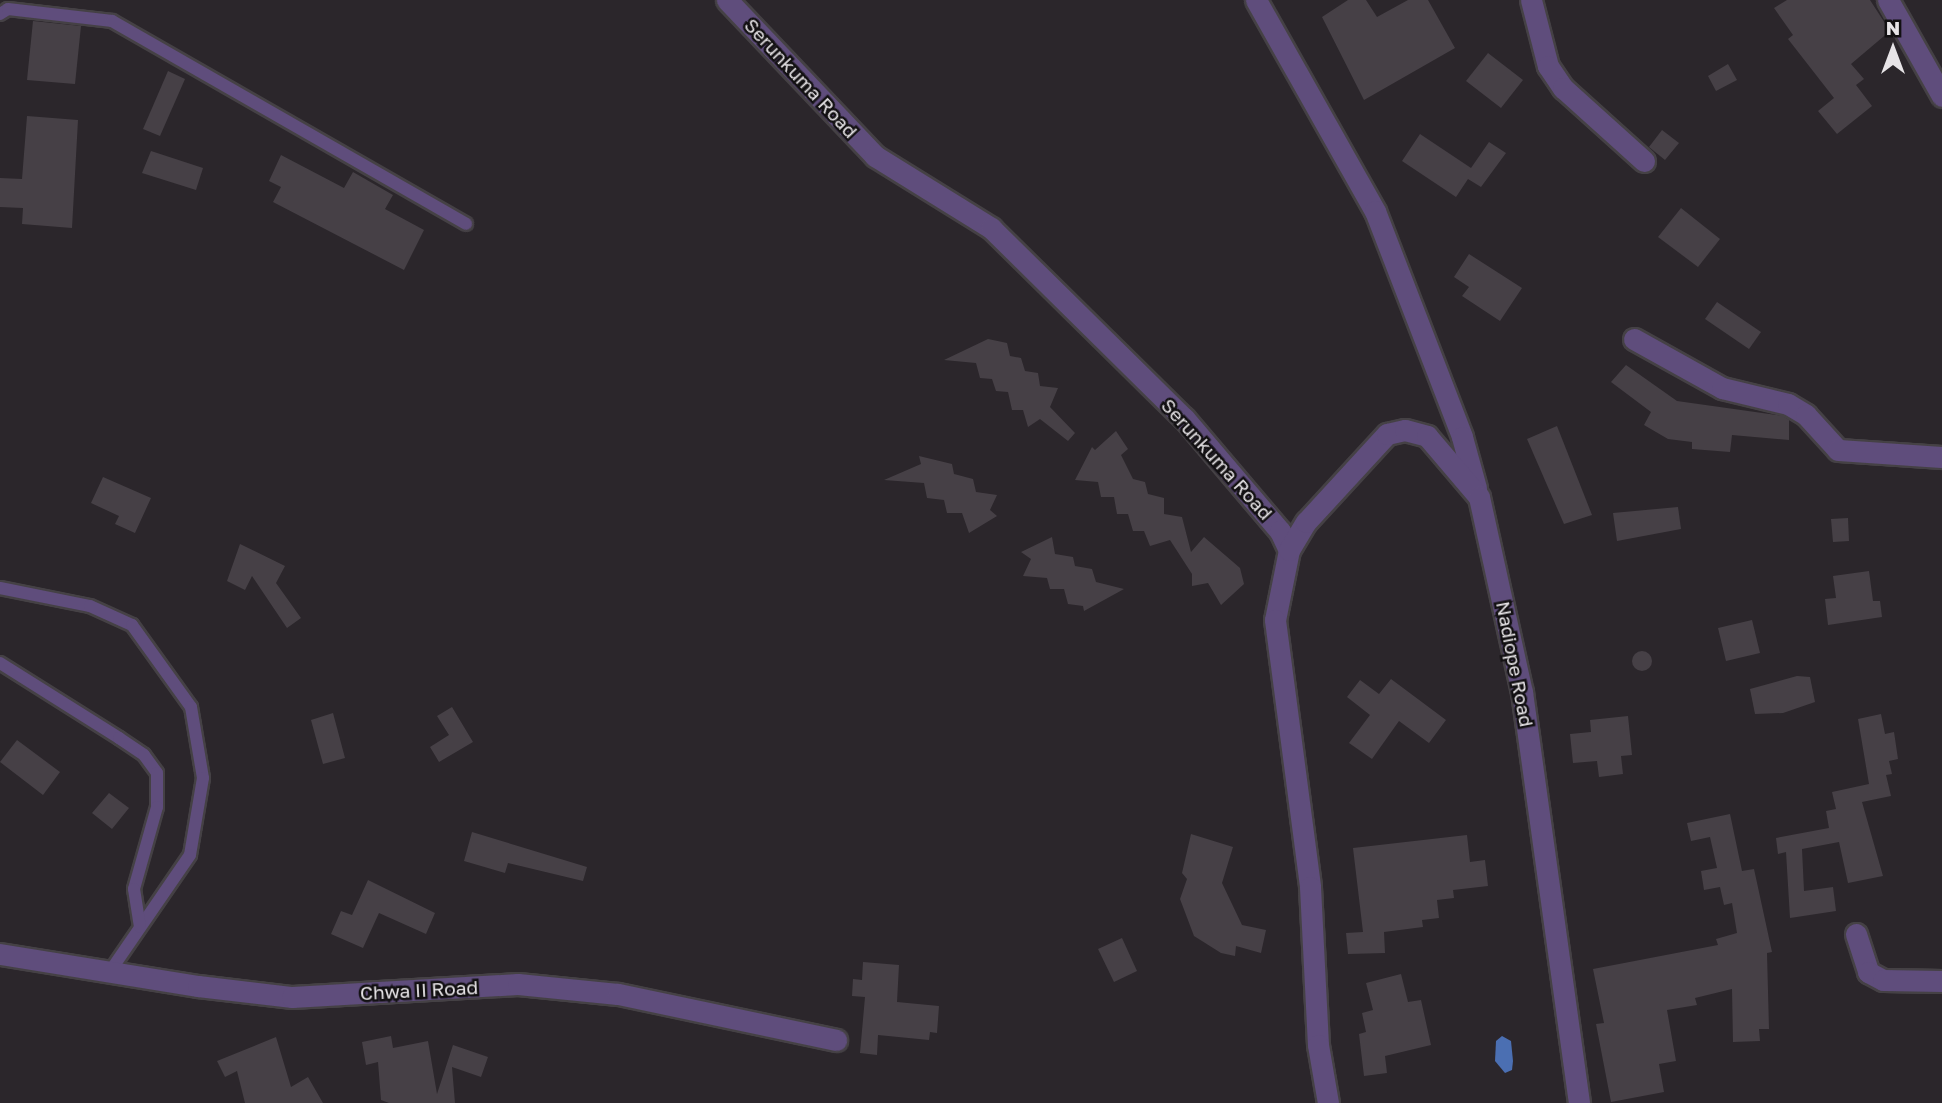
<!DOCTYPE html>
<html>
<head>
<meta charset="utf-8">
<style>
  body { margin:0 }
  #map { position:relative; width:1942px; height:1103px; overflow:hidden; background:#2b262b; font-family:"Golos Text",sans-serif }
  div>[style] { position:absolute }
  .water>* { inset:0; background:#4b6fb2 }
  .building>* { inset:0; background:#464046 }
  .round { border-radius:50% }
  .roads { filter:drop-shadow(2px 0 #454145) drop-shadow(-2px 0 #454145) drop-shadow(0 2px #454145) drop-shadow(0 -2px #454145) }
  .service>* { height:12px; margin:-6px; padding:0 6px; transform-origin:6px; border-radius:6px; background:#5f4d7c }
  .minor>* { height:21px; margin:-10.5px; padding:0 10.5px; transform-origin:10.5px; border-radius:10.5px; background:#5f4d7c }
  span { translate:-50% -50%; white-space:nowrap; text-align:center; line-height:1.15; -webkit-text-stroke:5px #121012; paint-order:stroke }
  .street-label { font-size:19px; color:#e7e4e7 }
  .north { position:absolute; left:1858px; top:14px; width:70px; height:70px; -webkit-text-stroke:5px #121012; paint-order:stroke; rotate:0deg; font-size:19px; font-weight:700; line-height:28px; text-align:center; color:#e7e4e7 }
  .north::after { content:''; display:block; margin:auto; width:24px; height:32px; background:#e7e4e7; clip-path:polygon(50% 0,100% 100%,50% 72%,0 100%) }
</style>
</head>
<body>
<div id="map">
  <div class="water">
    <div style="clip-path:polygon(1502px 1036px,1511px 1041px,1513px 1061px,1512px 1070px,1505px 1073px,1495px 1061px,1496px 1041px)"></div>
  </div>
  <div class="building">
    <div style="clip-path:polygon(1348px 0,1366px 0,1377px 17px,1408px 0,1428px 0,1455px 48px,1364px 100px,1322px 17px)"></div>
    <div style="clip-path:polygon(1787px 0,1870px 0,1890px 31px,1851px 64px,1864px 79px,1856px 85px,1872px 106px,1837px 134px,1818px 111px,1834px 98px,1788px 39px,1793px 35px,1774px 8px)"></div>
    <div style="clip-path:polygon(33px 21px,81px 26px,75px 84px,27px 80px)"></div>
    <div style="clip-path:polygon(1488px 53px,1523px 80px,1501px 108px,1466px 81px)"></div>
    <div style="clip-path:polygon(1728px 64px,1737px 80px,1716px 91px,1708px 76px)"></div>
    <div style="clip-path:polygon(168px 71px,185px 79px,160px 136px,143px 129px)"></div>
    <div style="clip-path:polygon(27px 116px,78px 120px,72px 228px,22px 224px,23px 208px,0 207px,0 178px,22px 179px)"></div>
    <div style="clip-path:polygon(1662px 130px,1679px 143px,1665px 160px,1649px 147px)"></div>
    <div style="clip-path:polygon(1420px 134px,1471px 168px,1489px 142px,1506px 153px,1481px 187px,1468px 179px,1456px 197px,1402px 161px)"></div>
    <div style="clip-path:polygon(151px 151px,203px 168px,196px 190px,142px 173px)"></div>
    <div style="clip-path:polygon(281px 155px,344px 188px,353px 172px,393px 195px,385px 209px,424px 230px,404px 270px,273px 202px,281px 187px,269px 181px)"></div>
    <div style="clip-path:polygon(1681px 208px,1720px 239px,1698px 267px,1658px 237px)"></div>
    <div style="clip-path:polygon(1469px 254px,1522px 288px,1500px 321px,1462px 296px,1469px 287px,1454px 277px)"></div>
    <div style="clip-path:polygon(1717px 302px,1761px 332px,1749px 349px,1705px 319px)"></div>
    <div style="clip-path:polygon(988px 339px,1007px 343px,1010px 356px,1021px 358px,1025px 371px,1038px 373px,1040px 386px,1058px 388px,1050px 407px,1075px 433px,1068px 441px,1040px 419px,1028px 427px,1023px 410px,1012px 410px,1008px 392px,996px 391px,992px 379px,980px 378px,976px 363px,944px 360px)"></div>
    <div style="clip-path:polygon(1626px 365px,1677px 401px,1783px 416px,1789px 420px,1789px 440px,1732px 435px,1730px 452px,1692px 449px,1692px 442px,1668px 439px,1644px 425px,1651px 412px,1611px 382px)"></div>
    <div style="clip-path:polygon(1557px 426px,1592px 515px,1564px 524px,1527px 439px)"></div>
    <div style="clip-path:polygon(1116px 431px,1128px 449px,1121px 455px,1133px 479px,1145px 482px,1148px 494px,1164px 498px,1164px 514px,1182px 517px,1191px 552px,1204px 537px,1240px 568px,1244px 584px,1221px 605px,1208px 583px,1192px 586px,1192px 574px,1170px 540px,1150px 546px,1144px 531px,1133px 531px,1128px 514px,1117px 514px,1114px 497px,1101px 497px,1098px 482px,1075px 480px,1092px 447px,1095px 450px)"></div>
    <div style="clip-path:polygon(919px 456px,952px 464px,954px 474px,973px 479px,976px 492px,997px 495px,990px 510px,997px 516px,969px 533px,962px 513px,947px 513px,944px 500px,927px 498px,924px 483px,884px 480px,921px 464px)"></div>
    <div style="clip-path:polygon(103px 477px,151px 498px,135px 533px,115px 524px,119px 516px,91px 503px)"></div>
    <div style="clip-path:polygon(1678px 507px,1681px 529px,1617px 541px,1613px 513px)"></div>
    <div style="clip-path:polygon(1848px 518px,1849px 541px,1833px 542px,1831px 519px)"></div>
    <div style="clip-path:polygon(1052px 537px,1055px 554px,1073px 557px,1075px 566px,1092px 569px,1096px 582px,1124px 589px,1084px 611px,1083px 606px,1068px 604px,1064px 589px,1050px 589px,1047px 578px,1023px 576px,1031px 559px,1021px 552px)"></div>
    <div style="clip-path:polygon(240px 544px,285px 566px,276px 583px,301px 618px,287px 628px,252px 576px,245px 590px,227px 581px)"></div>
    <div style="clip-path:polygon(1869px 571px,1873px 601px,1880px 601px,1882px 617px,1828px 625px,1825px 599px,1836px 598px,1833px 576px)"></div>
    <div style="clip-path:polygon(1752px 620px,1760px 653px,1726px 661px,1718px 628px)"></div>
    <div class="round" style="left:1632px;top:651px;width:20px;height:20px"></div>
    <div style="clip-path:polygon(1797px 676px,1810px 677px,1815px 702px,1783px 713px,1755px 714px,1750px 689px)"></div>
    <div style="clip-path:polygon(1391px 679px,1446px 720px,1429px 743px,1399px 721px,1372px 759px,1349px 743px,1370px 715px,1347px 697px,1360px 680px,1379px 694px)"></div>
    <div style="clip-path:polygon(452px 707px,473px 742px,439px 762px,430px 747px,449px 735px,437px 716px)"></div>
    <div style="clip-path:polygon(333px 713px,345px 758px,323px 764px,311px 720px)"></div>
    <div style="clip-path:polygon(1881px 714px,1885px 734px,1894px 732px,1898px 759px,1889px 761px,1892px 774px,1886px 775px,1891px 796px,1862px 802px,1883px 876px,1848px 883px,1839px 842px,1802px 849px,1804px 891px,1833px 887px,1836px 911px,1790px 918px,1786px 852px,1778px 854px,1776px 838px,1829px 828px,1826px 811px,1836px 809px,1832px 792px,1869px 784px,1858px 719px)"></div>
    <div style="clip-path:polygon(1628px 716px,1632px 755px,1621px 756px,1623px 774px,1599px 777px,1597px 761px,1573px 763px,1570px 734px,1591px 732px,1590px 720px)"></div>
    <div style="clip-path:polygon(17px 740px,60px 772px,43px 795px,0 762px)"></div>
    <div style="clip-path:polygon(109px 793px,129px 808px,112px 829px,92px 813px)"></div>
    <div style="clip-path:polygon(1730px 814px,1742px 871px,1754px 869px,1772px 952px,1767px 953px,1769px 1029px,1759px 1029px,1760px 1041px,1733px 1042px,1732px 989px,1695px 998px,1697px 1005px,1667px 1010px,1676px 1061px,1659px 1064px,1664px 1092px,1611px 1102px,1596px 1024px,1604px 1023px,1593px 969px,1718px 945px,1716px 939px,1737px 933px,1732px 903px,1724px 905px,1720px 887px,1704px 890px,1701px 871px,1717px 868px,1710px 837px,1691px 841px,1687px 823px)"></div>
    <div style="clip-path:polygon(472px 832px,587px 867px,583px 881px,508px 863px,505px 873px,464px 861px)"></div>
    <div style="clip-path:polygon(1191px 834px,1233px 847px,1222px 883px,1242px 925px,1266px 930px,1261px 953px,1236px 946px,1235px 956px,1221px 953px,1194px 936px,1180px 899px,1187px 879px,1182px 873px)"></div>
    <div style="clip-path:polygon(1467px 835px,1470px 862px,1485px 860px,1488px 886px,1453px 890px,1454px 898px,1437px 900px,1439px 918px,1422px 920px,1423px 927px,1384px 932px,1385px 953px,1348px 954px,1346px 933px,1363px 932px,1353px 848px)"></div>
    <div style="clip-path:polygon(368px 880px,435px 913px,426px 934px,379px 913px,363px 948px,331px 934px,341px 911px,352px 915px)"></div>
    <div style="clip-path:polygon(1122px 938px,1137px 971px,1114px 982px,1098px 949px)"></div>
    <div style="clip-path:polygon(863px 962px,899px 965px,897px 1002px,939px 1006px,937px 1033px,930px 1032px,929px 1040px,878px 1035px,877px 1055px,860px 1053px,865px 997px,852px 996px,853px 979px,862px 980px)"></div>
    <div style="clip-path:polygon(1401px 974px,1408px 1002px,1421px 1000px,1431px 1045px,1385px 1056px,1387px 1073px,1364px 1076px,1359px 1034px,1366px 1032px,1362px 1013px,1373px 1010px,1366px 983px)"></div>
    <div style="clip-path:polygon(391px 1036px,393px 1048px,428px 1041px,437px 1094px,453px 1045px,488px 1057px,481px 1077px,452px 1067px,455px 1103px,389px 1103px,381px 1100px,378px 1062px,366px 1065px,362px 1042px)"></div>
    <div style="clip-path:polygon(276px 1037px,291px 1087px,308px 1077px,323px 1103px,245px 1103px,237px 1071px,225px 1077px,217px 1061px)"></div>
  </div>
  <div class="roads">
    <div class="service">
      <div style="left:0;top:14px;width:9px;rotate:-32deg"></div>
      <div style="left:8px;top:9px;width:105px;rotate:6.6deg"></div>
      <div style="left:112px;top:21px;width:408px;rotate:29.8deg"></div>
      <div style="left:0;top:588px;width:92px;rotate:11.3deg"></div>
      <div style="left:90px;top:606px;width:46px;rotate:24.3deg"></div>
      <div style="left:132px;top:625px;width:101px;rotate:54.3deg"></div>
      <div style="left:191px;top:707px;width:72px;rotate:80.4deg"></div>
      <div style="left:203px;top:778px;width:78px;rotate:99.6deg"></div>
      <div style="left:190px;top:855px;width:140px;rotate:124.5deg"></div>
      <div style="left:0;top:663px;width:141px;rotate:32.2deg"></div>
      <div style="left:119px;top:738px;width:30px;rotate:34deg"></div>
      <div style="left:144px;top:755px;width:22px;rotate:54deg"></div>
      <div style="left:157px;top:773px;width:34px;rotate:90deg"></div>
      <div style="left:157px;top:807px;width:85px;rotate:105.7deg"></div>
      <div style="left:134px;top:889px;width:38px;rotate:81deg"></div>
    </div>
    <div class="minor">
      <div style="left:727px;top:0;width:215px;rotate:46.5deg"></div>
      <div style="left:875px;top:156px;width:137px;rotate:31.8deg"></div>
      <div style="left:991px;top:228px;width:271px;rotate:44.6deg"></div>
      <div style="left:1184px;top:418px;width:148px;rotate:49.7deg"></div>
      <div style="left:1280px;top:531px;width:21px;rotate:65deg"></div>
      <div style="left:1289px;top:550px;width:71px;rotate:101.3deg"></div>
      <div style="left:1275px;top:620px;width:269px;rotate:82.5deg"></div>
      <div style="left:1310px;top:887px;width:158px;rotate:87.1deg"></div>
      <div style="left:1318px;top:1045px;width:59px;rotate:80.2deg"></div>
      <div style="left:1256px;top:0;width:242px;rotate:60.6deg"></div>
      <div style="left:1375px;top:211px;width:242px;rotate:68.9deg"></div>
      <div style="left:1462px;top:437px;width:53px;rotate:74.6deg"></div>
      <div style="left:1531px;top:0;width:68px;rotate:75.6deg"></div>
      <div style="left:1548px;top:66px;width:27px;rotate:56deg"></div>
      <div style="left:1563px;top:88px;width:109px;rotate:42deg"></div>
      <div style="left:1888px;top:0;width:110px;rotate:60.6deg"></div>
      <div style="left:1634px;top:339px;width:101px;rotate:29.1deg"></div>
      <div style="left:1722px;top:388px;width:68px;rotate:13.6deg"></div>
      <div style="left:1788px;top:404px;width:21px;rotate:31deg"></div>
      <div style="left:1806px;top:415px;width:47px;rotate:47.6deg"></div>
      <div style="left:1838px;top:450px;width:104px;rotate:3.9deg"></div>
      <div style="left:1289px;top:550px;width:33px;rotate:-59deg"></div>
      <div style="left:1306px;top:522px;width:120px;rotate:-47.4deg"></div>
      <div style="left:1387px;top:434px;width:18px;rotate:-13deg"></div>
      <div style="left:1405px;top:430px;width:23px;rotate:15deg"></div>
      <div style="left:1427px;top:436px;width:80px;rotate:49.6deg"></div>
      <div style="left:1479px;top:497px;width:200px;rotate:77.6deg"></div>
      <div style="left:1522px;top:692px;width:415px;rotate:82.1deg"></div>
      <div style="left:1856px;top:934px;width:40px;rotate:72deg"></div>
      <div style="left:1868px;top:972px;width:17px;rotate:28deg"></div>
      <div style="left:1883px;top:980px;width:59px;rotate:1deg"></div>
      <div style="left:0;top:954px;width:201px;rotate:9.2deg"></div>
      <div style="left:198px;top:986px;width:95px;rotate:6.7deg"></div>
      <div style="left:292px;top:997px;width:226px;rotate:-3.3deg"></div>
      <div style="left:518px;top:984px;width:100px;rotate:5.7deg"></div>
      <div style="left:618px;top:994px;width:223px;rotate:11.9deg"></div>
    </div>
  </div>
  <div class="street-label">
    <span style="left:801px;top:78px;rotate:47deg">Serunkuma Road</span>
    <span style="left:1217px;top:459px;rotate:48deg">Serunkuma Road</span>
    <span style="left:1515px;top:664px;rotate:79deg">Nadiope Road</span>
    <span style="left:419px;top:990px;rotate:-3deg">Chwa II Road</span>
  </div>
  <div class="north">N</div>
</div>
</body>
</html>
